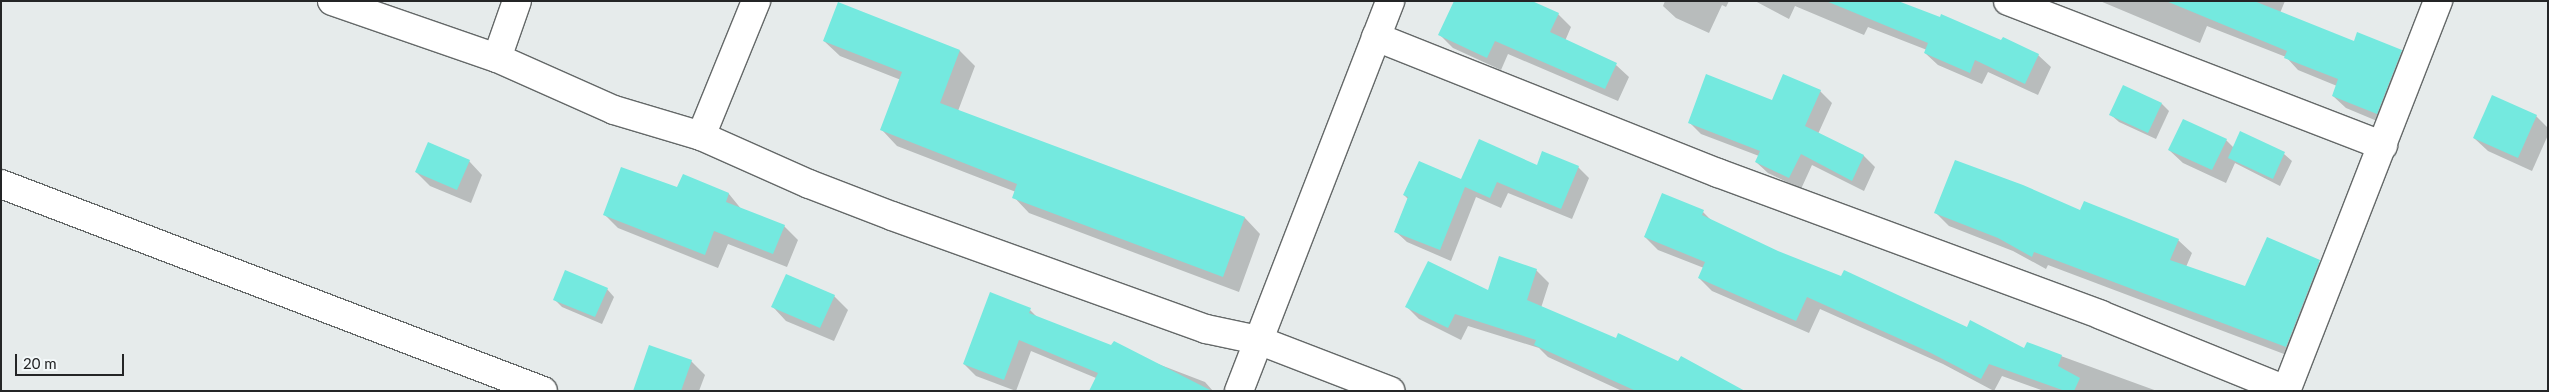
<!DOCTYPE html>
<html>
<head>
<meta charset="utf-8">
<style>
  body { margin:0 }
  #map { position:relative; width:2549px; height:392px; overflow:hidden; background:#e6ebeb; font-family:Lato,sans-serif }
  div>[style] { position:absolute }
  .shadow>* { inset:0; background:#0003 }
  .building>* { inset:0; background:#74e9df }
  .roads { filter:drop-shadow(1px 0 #646868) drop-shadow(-1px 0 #646868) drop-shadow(0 1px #646868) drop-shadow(0 -1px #646868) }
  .minor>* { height:28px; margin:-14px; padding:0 14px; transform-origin:14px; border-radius:14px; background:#fff }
  .tertiary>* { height:28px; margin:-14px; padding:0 14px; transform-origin:14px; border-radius:14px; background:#fff }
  span { translate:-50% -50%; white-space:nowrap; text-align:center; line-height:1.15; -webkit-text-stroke:4.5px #f3f8f9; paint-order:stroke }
  .frame { position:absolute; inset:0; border:2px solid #242526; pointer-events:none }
  .scale { position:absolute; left:15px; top:354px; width:109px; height:22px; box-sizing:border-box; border:2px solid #242526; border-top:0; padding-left:6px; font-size:15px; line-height:18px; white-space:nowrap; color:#242526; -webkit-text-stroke:4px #f3f8f9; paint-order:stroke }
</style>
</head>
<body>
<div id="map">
  <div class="shadow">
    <div style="clip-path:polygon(1665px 1px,1729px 1px,1726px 7px,1722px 5px,1709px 33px,1676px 18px,1663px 6px)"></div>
    <div style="clip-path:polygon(1755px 1px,1895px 1px,2038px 55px,2051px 67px,2038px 95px,1988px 72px,1982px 84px,1938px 65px,1925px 53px,1927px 50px,1868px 27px,1864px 35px,1795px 6px,1789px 19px)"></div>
    <div style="clip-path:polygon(2100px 1px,2285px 1px,2280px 13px,2354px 42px,2401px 51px,2414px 64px,2389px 126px,2346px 108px,2333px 96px,2337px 86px,2298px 70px,2286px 57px,2207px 26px,2200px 43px)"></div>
    <div style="clip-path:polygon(1532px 2px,1558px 14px,1571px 27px,1565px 41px,1616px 65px,1629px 77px,1618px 101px,1508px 54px,1501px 70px,1453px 48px,1440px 35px)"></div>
    <div style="clip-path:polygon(824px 41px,960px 51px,975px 66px,958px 111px,1245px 218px,1260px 234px,1239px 292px,1029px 213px,1014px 197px,1016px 192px,897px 146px,882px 130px,901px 80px,840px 56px)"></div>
    <div style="clip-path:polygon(1820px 91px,1832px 103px,1818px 134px,1864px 156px,1875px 167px,1864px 191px,1812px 165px,1801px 189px,1768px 173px,1756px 162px,1759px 156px,1701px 134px,1690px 123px)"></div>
    <div style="clip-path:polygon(2162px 104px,2169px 111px,2156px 139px,2119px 122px,2111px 115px)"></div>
    <div style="clip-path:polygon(2536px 116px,2548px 128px,2548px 135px,2532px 171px,2488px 151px,2474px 138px)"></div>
    <div style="clip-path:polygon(2226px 140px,2234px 148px,2284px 154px,2292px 161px,2280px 186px,2235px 163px,2226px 183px,2183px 163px,2169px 150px)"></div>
    <div style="clip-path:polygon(469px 161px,482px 175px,471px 203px,430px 186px,416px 172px)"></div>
    <div style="clip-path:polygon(1537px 166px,1578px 167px,1589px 178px,1572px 219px,1508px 193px,1501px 208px,1476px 197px,1451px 261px,1407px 242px,1395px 231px,1408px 199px,1404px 195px)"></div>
    <div style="clip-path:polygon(683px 176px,729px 194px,742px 210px,784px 226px,798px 240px,787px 267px,728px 244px,718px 268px,618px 228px,604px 214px,678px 189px)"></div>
    <div style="clip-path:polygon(1703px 212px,1712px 221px,1778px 252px,1967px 328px,2025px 350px,2028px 344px,2157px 391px,2044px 391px,2002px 376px,1994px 391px,1943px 364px,1820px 309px,1809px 333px,1712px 291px,1699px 278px,1704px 268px,1658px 250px,1645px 237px)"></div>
    <div style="clip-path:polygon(2080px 212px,2178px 240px,2192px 253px,2186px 267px,2246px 287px,2319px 262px,2333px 275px,2300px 360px,2048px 265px,2046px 269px,2013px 251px,1949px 226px,1936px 213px)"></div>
    <div style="clip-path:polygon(1536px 270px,1549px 283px,1541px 308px,1732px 391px,1622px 391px,1548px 357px,1539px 348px,1468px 326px,1461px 340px,1419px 319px,1407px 307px,1488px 292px)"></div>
    <div style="clip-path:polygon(607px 289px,614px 297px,602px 324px,562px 307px,555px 300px)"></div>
    <div style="clip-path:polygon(834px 296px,848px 310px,834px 341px,786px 321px,773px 307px)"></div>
    <div style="clip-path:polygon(1030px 310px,1038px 318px,1205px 382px,1213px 391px,1090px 391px,1096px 378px,1031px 351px,1016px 391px,976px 376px,964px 364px)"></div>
    <div style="clip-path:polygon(691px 361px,705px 375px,699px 391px,638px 391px)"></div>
  </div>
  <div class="building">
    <div style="clip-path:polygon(1454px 1px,1532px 1px,1559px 13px,1550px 32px,1617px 63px,1605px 89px,1495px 41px,1487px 58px,1438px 35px)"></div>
    <div style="clip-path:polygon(1826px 1px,1898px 1px,1940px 17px,1941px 14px,2001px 40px,2003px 37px,2039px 54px,2025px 84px,1975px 60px,1970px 73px,1924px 53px,1928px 43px)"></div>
    <div style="clip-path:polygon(2166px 1px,2254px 1px,2354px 41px,2357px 32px,2402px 50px,2377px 114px,2332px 96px,2338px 79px,2284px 58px,2287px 51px)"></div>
    <div style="clip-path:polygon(838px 2px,960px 50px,940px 103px,1245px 217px,1223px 277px,1012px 198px,1017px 184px,880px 130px,902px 72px,823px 41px)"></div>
    <div style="clip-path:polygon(1706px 74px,1772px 100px,1783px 74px,1821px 90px,1805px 126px,1864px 155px,1852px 181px,1801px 154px,1789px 178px,1755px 162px,1760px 151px,1688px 123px)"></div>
    <div style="clip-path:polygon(2123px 85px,2162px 103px,2148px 133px,2109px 115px)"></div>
    <div style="clip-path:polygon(2492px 95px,2537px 115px,2518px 158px,2473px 138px)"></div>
    <div style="clip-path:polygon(2183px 119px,2227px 139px,2212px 170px,2168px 150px)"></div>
    <div style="clip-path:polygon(2240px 131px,2285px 152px,2273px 179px,2228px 158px)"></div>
    <div style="clip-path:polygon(1479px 139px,1537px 165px,1542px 151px,1579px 166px,1561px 209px,1497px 182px,1490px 198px,1465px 187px,1440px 250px,1394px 232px,1408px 197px,1403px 195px,1419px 161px,1461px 179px)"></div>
    <div style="clip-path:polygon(428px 142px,470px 160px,457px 190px,415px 172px)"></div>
    <div style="clip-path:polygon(1955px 160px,2023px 185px,2080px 210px,2084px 201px,2179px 239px,2170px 260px,2245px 286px,2267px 237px,2320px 260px,2286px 347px,2034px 252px,2032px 257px,1998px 238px,1934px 213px)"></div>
    <div style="clip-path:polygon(621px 167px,677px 187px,683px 174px,729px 193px,726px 202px,785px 225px,773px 254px,714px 231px,705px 255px,603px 215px)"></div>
    <div style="clip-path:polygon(1662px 193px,1704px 210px,1702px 215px,1778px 251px,1841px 276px,1844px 270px,1967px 327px,1970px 320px,2024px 348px,2027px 342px,2062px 355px,2058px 366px,2080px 378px,2074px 391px,2065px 391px,1989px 364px,1981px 379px,1929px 352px,1807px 297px,1796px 321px,1698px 278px,1705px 262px,1644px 237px)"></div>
    <div style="clip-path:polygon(1499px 256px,1537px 269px,1527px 300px,1616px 338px,1618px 333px,1678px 361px,1681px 356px,1745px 391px,1636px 391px,1534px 345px,1536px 340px,1455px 314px,1448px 328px,1405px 307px,1428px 261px,1488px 290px)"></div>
    <div style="clip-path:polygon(565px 270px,608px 288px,595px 317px,553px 300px)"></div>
    <div style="clip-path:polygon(786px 274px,835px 295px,820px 328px,771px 307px)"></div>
    <div style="clip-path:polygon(990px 292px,1031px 308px,1029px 313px,1111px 345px,1114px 341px,1212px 391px,1089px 391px,1098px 373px,1019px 340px,1004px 380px,963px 364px)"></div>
    <div style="clip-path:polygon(649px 345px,692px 360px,681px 391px,633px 391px)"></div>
  </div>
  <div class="roads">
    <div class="minor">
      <div style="left:2008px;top:1px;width:402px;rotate:21.1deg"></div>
      <div style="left:1376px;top:37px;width:368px;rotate:21.7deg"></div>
      <div style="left:1718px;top:173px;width:408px;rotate:20.3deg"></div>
      <div style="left:2101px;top:315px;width:200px;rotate:22.1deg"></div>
      <div style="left:497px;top:58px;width:60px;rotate:-70.7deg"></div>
      <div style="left:701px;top:136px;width:146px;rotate:-67.8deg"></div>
      <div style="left:1px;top:184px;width:580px;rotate:20.9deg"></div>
      <div style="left:1258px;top:340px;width:142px;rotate:21.1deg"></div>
      <div style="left:2286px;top:391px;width:419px;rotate:-68.7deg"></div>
    </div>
    <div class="tertiary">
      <div style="left:332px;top:1px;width:175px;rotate:19.1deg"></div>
      <div style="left:497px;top:58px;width:128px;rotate:24deg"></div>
      <div style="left:614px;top:110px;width:91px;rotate:16.6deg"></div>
      <div style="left:701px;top:136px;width:118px;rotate:24deg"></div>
      <div style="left:809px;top:184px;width:89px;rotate:21.1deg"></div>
      <div style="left:892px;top:216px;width:334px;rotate:19.8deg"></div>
      <div style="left:1206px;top:329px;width:53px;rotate:11.9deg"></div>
      <div style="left:1239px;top:391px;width:418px;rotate:-68.8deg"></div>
    </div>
  </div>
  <div class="frame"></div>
  <div class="scale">20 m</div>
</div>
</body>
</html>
